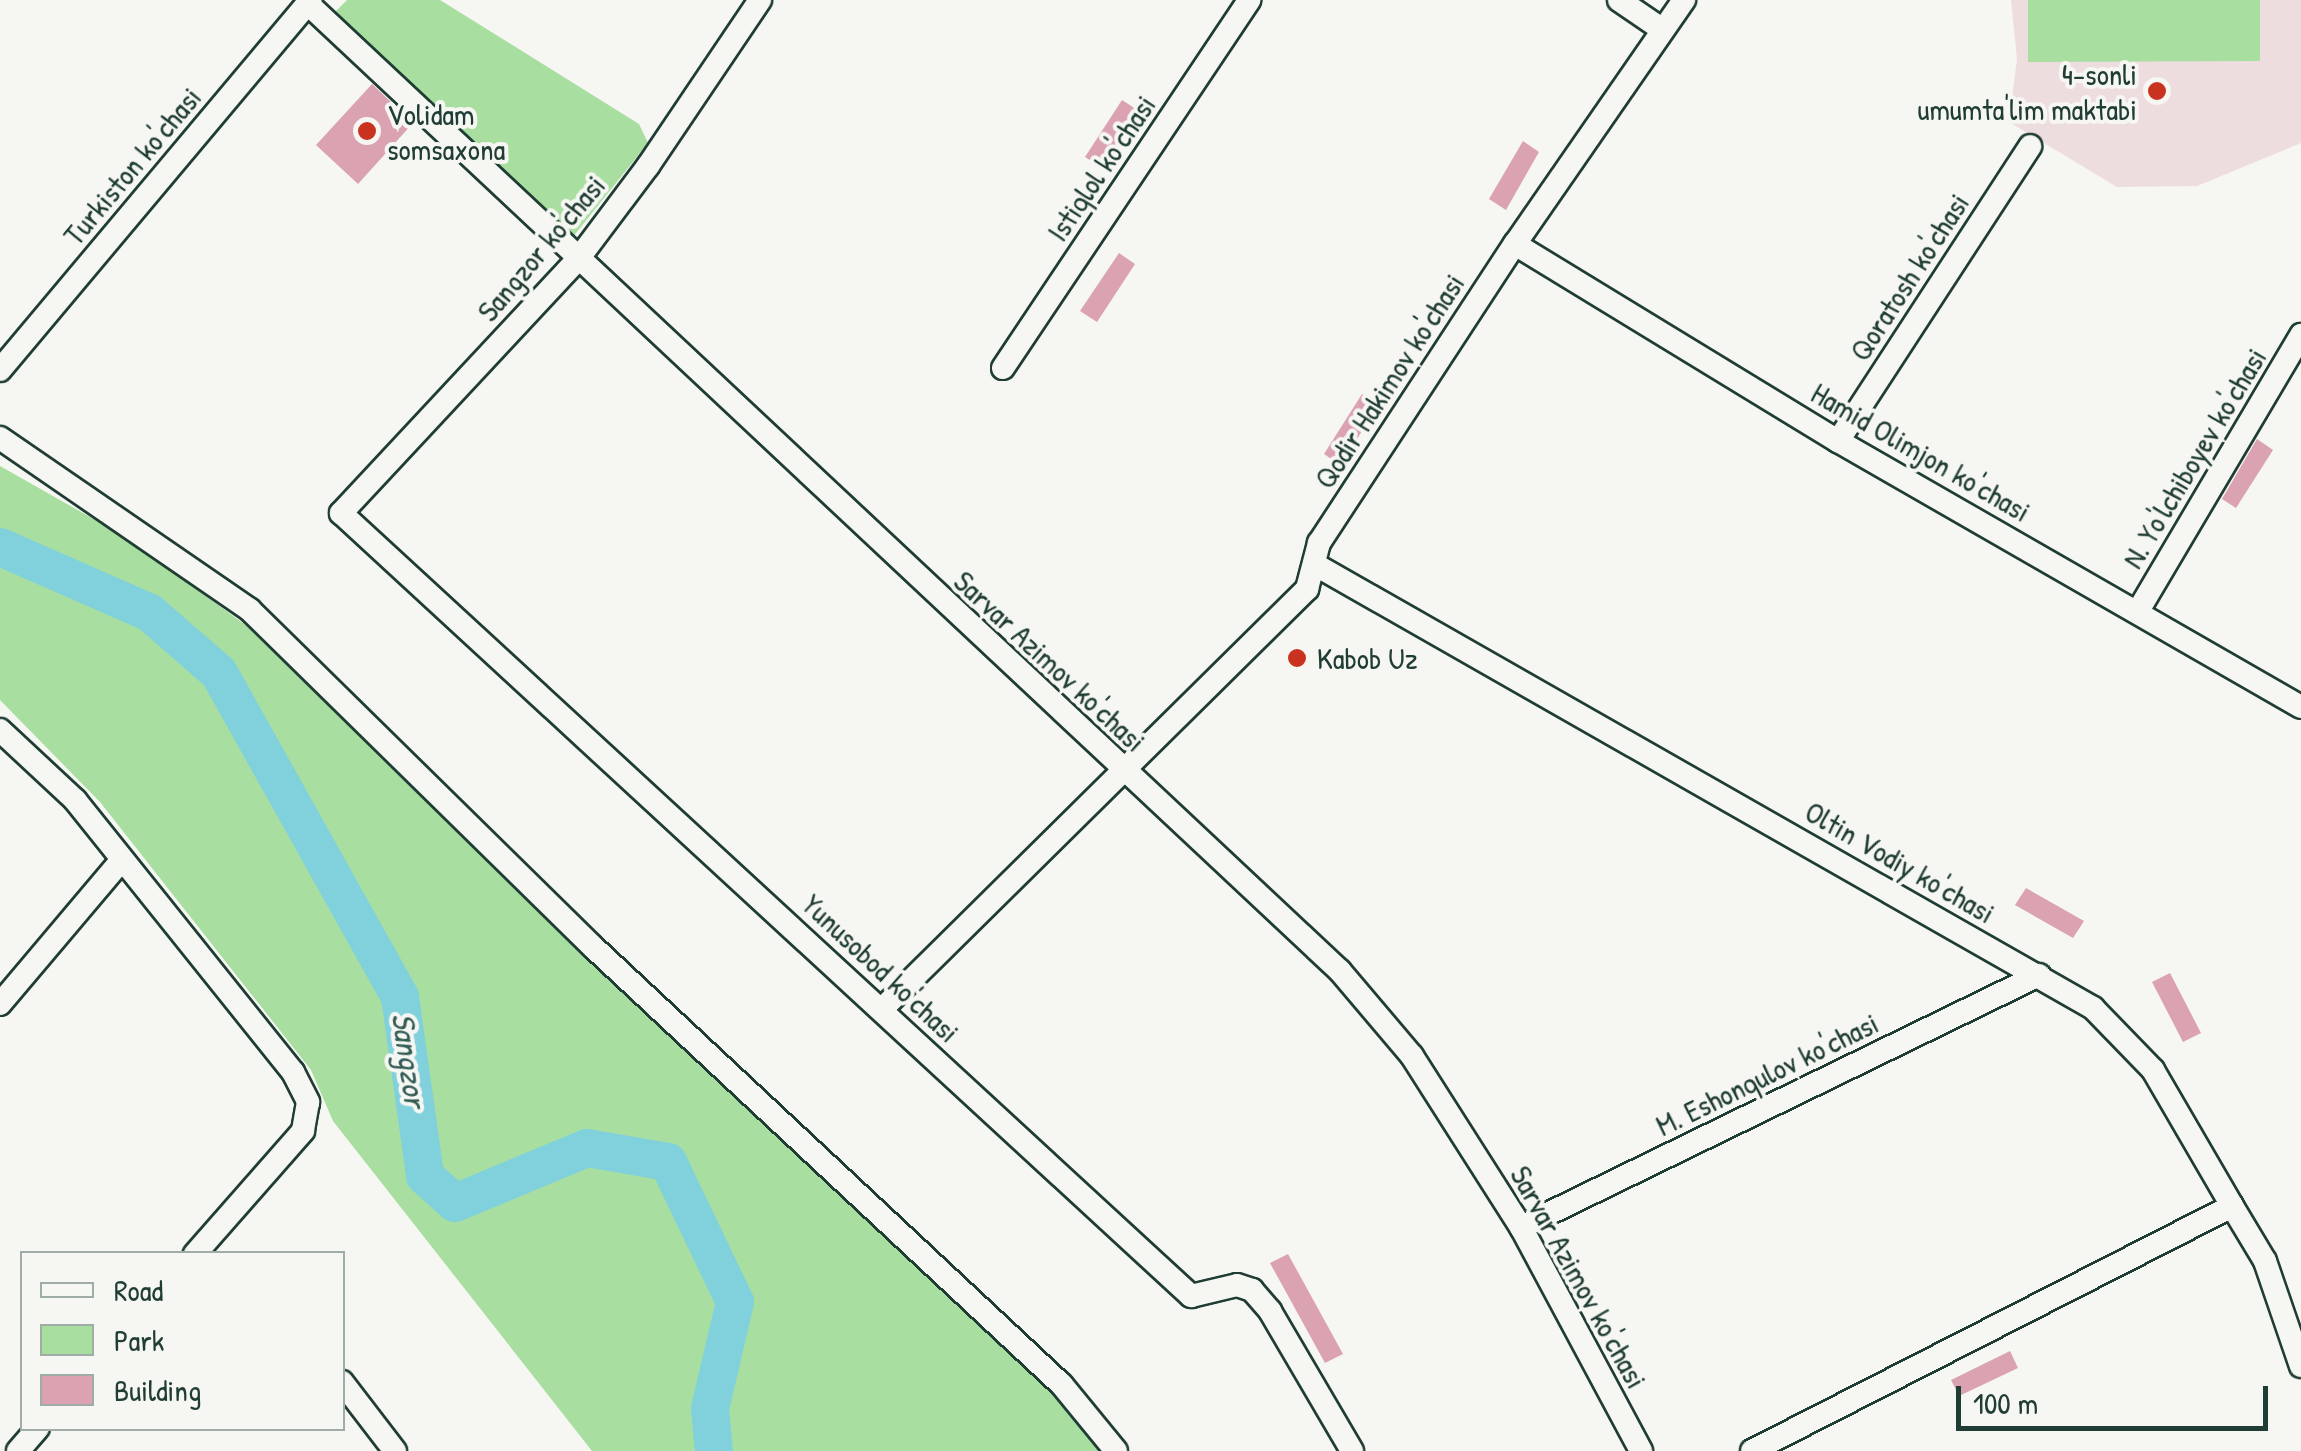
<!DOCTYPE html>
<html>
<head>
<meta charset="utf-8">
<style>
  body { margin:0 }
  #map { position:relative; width:2301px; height:1451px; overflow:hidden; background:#f6f6f2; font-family:"Patrick Hand",sans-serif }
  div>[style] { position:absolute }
  .built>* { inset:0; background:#eedddf }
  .green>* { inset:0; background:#a9dea1 }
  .river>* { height:38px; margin:-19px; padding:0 19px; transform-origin:19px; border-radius:19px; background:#81d1dc }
  .building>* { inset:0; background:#dba2b2 }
  .roads { filter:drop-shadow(2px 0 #1f3d34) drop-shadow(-2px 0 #1f3d34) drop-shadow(0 2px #1f3d34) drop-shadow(0 -2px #1f3d34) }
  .street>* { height:22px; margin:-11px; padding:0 11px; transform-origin:11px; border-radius:11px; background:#f6f6f2 }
  .dots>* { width:28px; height:28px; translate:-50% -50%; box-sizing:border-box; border:5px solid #f6f6f2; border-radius:50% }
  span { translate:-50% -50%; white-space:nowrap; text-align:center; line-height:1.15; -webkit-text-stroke:8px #f6f6f2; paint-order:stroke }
  .poi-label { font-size:30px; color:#1f3d34 }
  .right { translate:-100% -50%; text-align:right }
  .left { translate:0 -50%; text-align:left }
  .street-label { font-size:30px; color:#1f3d34 }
  .water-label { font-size:32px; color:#335b56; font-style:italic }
  .legend { position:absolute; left:20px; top:1251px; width:325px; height:180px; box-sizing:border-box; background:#f6f6f2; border:2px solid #a0aca6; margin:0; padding:12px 18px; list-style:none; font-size:30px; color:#1f3d34 }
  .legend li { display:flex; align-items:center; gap:20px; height:50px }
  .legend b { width:50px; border:2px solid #a0aca6 }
  .scale { position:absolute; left:1956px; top:1386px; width:312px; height:45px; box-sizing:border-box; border:5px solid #1f3d34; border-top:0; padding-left:12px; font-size:30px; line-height:35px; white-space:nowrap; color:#1f3d34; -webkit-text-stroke:8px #f6f6f2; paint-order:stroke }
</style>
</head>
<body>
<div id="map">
  <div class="built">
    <div style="clip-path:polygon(2011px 0,2301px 0,2301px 143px,2197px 186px,2117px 187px,2009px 122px,2017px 59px)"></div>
  </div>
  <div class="green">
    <div style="clip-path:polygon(347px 0,440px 0,639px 124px,648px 143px,572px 238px,334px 13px)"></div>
    <div style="clip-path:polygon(2028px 0,2260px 0,2260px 61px,2028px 62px)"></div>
    <div style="clip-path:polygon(0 466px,120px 534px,247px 626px,633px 1000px,1062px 1400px,1100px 1451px,592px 1451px,333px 1121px,311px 1070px,100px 802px,0 700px)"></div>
  </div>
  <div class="river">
    <div style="left:0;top:547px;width:164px;rotate:23.7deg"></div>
    <div style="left:150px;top:613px;width:91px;rotate:41deg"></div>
    <div style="left:219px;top:673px;width:371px;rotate:60.8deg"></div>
    <div style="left:400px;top:997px;width:181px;rotate:82deg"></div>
    <div style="left:425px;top:1176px;width:40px;rotate:42deg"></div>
    <div style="left:455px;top:1203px;width:143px;rotate:-22.6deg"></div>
    <div style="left:587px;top:1148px;width:82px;rotate:9.8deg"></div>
    <div style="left:668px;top:1162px;width:155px;rotate:64.4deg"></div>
    <div style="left:735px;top:1302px;width:110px;rotate:103.2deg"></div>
    <div style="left:710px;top:1409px;width:42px;rotate:84.6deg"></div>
  </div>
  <div class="building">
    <div style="clip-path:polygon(372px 84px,413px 123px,358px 184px,316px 145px)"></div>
    <div style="clip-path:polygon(1122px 100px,1139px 111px,1101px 167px,1085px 157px)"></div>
    <div style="clip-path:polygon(1523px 141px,1539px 152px,1506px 210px,1489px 199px)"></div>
    <div style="clip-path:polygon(1119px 253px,1135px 264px,1097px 322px,1080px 311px)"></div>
    <div style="clip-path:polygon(1362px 394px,1379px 405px,1340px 465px,1324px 454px)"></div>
    <div style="clip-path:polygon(2257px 439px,2273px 450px,2236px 508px,2222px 499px)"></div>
    <div style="clip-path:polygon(2026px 888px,2084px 921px,2073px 938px,2015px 905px)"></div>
    <div style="clip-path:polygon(2170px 973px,2201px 1033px,2183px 1042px,2152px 982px)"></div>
    <div style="clip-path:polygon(1288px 1254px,1343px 1354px,1325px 1363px,1270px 1263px)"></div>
    <div style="clip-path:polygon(2010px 1351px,2018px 1368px,1959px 1396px,1951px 1380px)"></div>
  </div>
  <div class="roads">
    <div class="street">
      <div style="left:760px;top:0;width:200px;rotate:124deg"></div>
      <div style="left:648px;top:166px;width:115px;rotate:126.9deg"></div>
      <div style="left:579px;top:258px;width:349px;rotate:133deg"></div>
      <div style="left:341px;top:513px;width:1156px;rotate:42.65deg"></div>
      <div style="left:1191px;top:1296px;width:47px;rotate:-13.4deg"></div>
      <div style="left:1237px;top:1285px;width:16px;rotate:18deg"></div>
      <div style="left:1252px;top:1290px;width:28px;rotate:49deg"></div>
      <div style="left:1270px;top:1311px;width:162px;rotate:59.6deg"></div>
      <div style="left:1619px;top:0;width:53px;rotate:34.3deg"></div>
      <div style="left:307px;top:3px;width:1416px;rotate:43.14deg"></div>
      <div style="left:1340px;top:971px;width:111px;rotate:49.7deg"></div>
      <div style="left:1412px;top:1056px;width:203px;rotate:57.5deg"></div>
      <div style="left:1521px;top:1227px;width:254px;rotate:61.8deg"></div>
      <div style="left:1515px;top:244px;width:378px;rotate:31.4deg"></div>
      <div style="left:1838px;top:441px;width:534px;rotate:29.88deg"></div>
      <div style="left:1003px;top:368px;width:443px;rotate:-56.2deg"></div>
      <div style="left:0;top:370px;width:483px;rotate:-50deg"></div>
      <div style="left:0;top:438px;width:303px;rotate:34.5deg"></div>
      <div style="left:250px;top:610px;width:479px;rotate:44.5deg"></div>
      <div style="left:592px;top:946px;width:643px;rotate:43.05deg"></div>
      <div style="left:1062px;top:1385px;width:85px;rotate:50.7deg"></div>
      <div style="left:1838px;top:441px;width:352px;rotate:-56.9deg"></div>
      <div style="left:1314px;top:564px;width:897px;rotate:29.68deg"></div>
      <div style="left:2093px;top:1008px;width:86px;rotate:45.9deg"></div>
      <div style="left:2153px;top:1070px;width:157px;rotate:59.8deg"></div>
      <div style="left:2232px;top:1206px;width:64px;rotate:59deg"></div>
      <div style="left:2265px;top:1261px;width:111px;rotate:71.1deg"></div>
      <div style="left:2138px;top:611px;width:321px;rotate:-59.4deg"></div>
      <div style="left:0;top:730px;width:103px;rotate:43deg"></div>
      <div style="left:75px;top:800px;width:349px;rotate:51.3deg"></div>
      <div style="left:293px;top:1072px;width:34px;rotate:63deg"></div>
      <div style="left:308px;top:1102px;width:29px;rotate:100deg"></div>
      <div style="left:303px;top:1131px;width:164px;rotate:131.3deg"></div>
      <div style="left:0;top:1004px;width:186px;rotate:-49.8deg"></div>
      <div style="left:882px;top:1009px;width:598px;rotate:-44.66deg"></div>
      <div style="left:1307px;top:589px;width:48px;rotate:-75.4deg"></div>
      <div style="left:1319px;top:543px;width:358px;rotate:-56.8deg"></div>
      <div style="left:1515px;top:244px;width:297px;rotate:-55.3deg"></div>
      <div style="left:1521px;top:1227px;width:576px;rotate:-25.94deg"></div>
      <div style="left:342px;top:1382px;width:87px;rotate:52.5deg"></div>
      <div style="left:18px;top:1451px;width:30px;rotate:-49deg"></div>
      <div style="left:1752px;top:1451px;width:539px;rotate:-27.04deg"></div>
    </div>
  </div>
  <div class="dots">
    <div style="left:2157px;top:91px;background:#c8321e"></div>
    <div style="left:367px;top:131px;background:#c8321e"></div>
    <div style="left:1297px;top:658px;background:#c8321e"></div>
  </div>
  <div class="poi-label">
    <span class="right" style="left:2137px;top:91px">4-sonli<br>umumta'lim maktabi</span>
    <span class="left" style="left:387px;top:131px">Volidam<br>somsaxona</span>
    <span class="left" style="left:1317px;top:658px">Kabob Uz</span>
  </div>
  <div class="street-label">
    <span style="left:132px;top:166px;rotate:-50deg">Turkiston ko'chasi</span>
    <span style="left:1101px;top:168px;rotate:-56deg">Istiqlol ko'chasi</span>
    <span style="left:541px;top:248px;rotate:-50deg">Sangzor ko'chasi</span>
    <span style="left:1909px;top:277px;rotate:-57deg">Qoratosh ko'chasi</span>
    <span style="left:1389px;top:381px;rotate:-57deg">Qodir Hakimov ko'chasi</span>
    <span style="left:1921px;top:452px;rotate:30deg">Hamid Olimjon ko'chasi</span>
    <span style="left:2194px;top:458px;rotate:-59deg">N. Yo'lchiboyev ko'chasi</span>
    <span style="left:1050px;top:661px;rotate:43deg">Sarvar Azimov ko'chasi</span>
    <span style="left:1900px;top:862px;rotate:30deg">Oltin Vodiy ko'chasi</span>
    <span style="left:881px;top:968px;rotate:43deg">Yunusobod ko'chasi</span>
    <span style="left:1767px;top:1074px;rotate:-26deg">M. Eshonqulov ko'chasi</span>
    <span style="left:1579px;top:1277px;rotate:61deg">Sarvar Azimov ko'chasi</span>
  </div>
  <div class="water-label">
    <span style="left:409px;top:1060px;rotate:82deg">Sangzor</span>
  </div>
  <ul class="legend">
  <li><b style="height:12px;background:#f6f6f2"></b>Road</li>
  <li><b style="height:28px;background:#a9dea1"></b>Park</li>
  <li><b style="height:28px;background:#dba2b2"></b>Building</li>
  </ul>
  <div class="scale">100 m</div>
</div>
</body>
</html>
